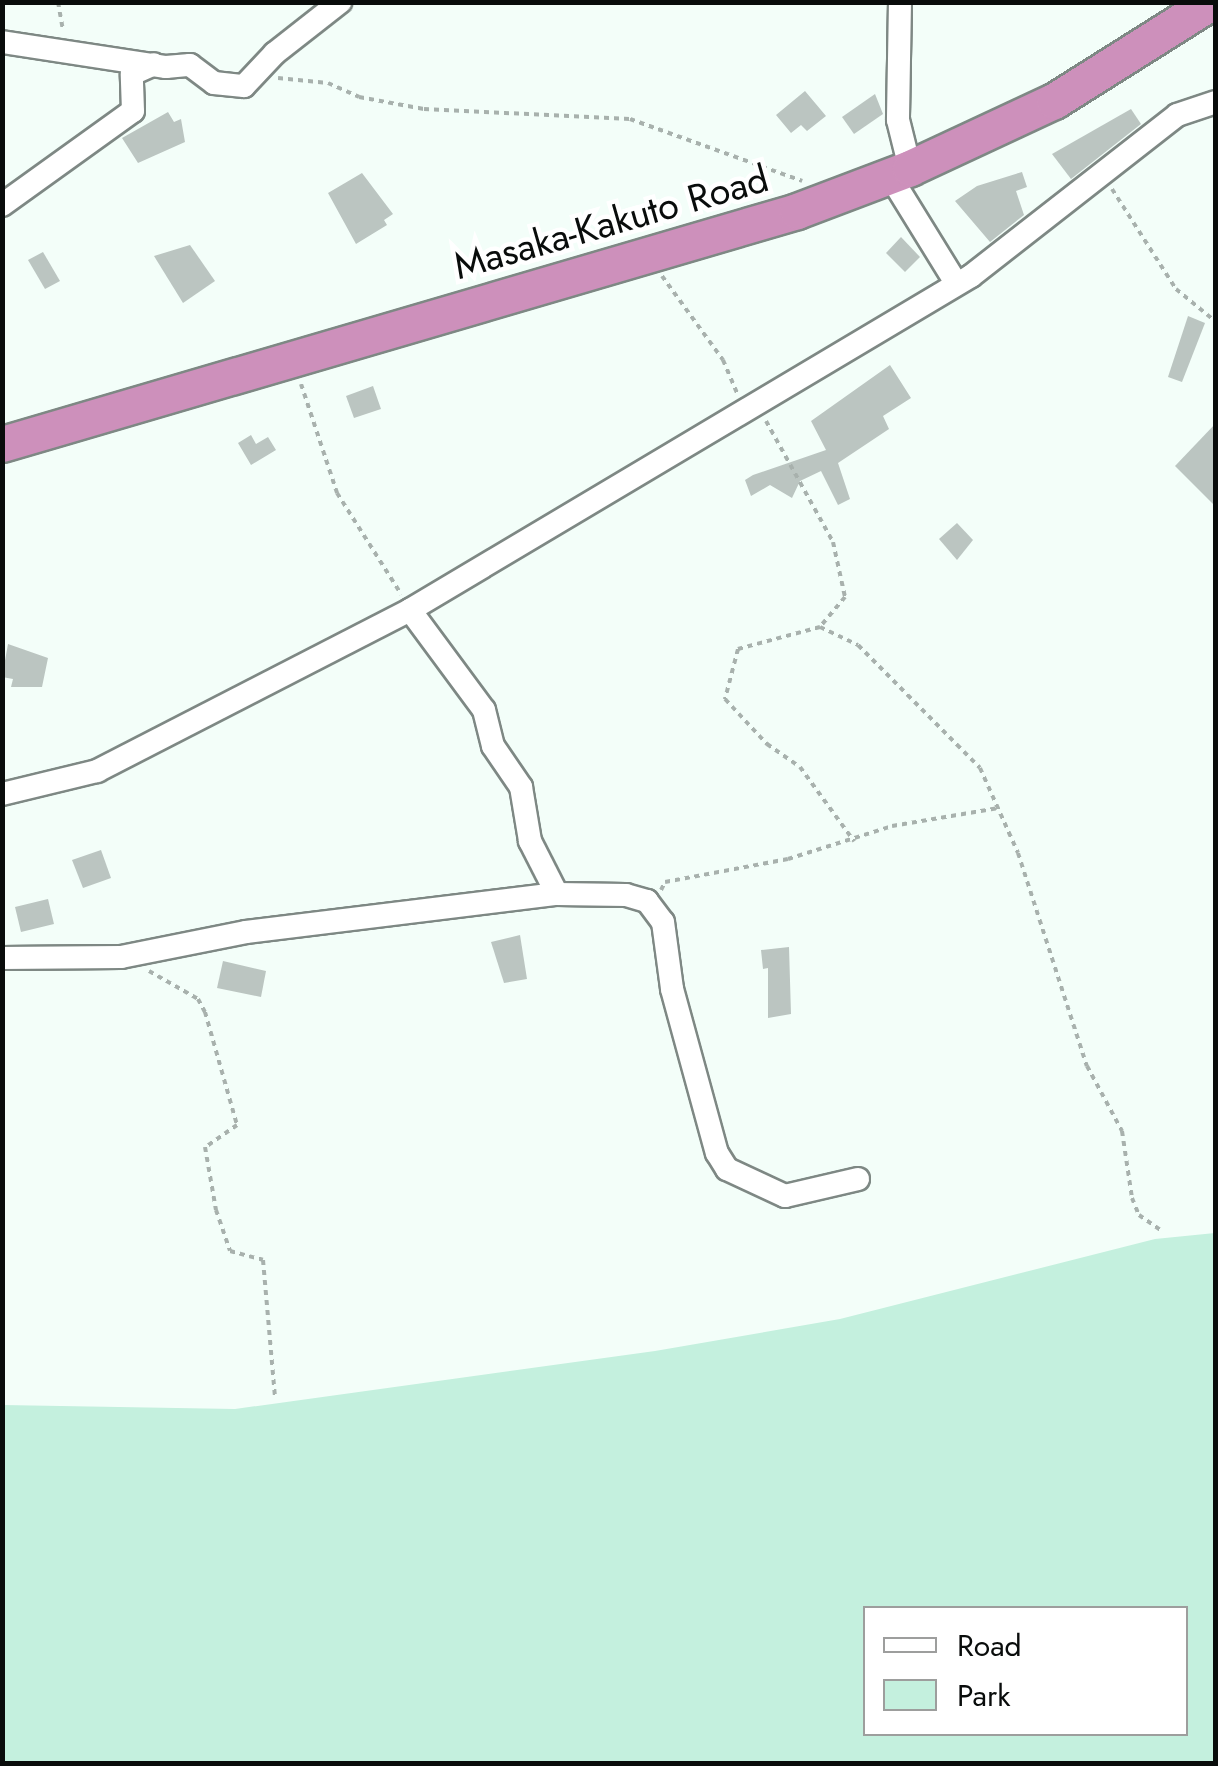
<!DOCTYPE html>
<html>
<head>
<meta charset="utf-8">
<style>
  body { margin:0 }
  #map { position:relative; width:1218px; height:1766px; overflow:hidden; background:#f3fef9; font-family:Jost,sans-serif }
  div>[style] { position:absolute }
  .green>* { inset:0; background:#c4f0de }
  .building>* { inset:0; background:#bbc5c1 }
  .path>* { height:4px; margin-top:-2px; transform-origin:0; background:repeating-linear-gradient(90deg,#a8b1ad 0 5px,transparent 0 10px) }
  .roads { filter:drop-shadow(2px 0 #7e8884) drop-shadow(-2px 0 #7e8884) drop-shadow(0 2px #7e8884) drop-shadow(0 -2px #7e8884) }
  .minor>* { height:22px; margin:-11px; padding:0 11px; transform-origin:11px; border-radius:11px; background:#fff }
  .highway>* { height:35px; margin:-17.5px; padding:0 17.5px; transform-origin:17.5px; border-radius:17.5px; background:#cd90bb }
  span { translate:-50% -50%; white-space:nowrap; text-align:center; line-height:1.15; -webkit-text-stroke:9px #fff; paint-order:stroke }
  .street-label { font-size:38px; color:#090c0b }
  .frame { position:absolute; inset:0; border:5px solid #090c0b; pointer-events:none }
  .legend { position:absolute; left:863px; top:1606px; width:325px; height:130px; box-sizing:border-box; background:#fff; border:2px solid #9d9e9d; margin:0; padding:12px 18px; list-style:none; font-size:30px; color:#090c0b }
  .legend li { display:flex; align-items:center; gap:20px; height:50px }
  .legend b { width:50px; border:2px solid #9d9e9d }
</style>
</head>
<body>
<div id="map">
  <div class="green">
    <div style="clip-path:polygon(evenodd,1215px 1233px,1215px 1763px,3px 1763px,3px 1405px,235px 1409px,655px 1351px,840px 1319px,1155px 1239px,1215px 1233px,866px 1608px,1186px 1608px,1186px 1734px,866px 1734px,866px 1608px)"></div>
  </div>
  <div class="building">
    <div style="clip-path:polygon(805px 91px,826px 116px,807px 131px,801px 125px,791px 133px,776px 115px)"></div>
    <div style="clip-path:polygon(875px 94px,883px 114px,854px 134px,842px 117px)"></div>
    <div style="clip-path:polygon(1131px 109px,1141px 124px,1071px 179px,1052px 154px)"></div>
    <div style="clip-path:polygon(168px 112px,174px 122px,181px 119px,185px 142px,138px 163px,122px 138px)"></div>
    <div style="clip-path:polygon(1022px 172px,1027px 187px,1016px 191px,1024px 215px,990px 242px,955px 201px,977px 186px)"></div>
    <div style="clip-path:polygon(362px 173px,393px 214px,384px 220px,387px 225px,356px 244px,328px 193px)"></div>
    <div style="clip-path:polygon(901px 237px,920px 257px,905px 272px,886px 253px)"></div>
    <div style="clip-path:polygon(190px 245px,215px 281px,183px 303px,154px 256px)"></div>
    <div style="clip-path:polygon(43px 252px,60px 281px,45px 289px,28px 260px)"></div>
    <div style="clip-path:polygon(1188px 316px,1205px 323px,1182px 382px,1168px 377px)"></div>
    <div style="clip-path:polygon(890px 365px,911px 398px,883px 416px,889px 429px,838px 463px,850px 499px,838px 505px,821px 471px,800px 481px,792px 498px,770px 485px,751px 496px,745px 480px,753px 475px,826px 450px,811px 421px)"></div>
    <div style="clip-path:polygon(373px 386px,381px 409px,354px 418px,346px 396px)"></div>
    <div style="clip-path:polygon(1216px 423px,1216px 507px,1175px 466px)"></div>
    <div style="clip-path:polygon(251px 435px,256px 444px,268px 437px,276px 450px,251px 465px,238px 443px)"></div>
    <div style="clip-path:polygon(957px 523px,973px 540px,957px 560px,939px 539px)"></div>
    <div style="clip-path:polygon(8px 644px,48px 658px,42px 687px,11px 687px,13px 679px,2px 677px)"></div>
    <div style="clip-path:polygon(101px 850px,111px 878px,83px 888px,72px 860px)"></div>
    <div style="clip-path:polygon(48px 899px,54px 924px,21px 932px,15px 907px)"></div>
    <div style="clip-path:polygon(520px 935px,527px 979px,504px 983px,491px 942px)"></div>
    <div style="clip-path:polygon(789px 947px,791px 1014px,768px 1018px,768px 968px,763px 969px,761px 950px)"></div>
    <div style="clip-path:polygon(223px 961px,266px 971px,261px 997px,217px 988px)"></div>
  </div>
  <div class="path">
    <div style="left:58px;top:2px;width:29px;rotate:80deg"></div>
    <div style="left:278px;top:78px;width:50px;rotate:5.7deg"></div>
    <div style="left:328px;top:83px;width:34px;rotate:24deg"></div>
    <div style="left:359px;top:97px;width:66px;rotate:10.5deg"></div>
    <div style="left:424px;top:109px;width:206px;rotate:2.8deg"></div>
    <div style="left:630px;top:119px;width:183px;rotate:19.8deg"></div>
    <div style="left:1112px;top:189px;width:119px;rotate:57.4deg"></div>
    <div style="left:1176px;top:289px;width:52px;rotate:39.5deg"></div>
    <div style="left:662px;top:276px;width:104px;rotate:54deg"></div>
    <div style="left:723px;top:360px;width:36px;rotate:67deg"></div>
    <div style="left:301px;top:384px;width:115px;rotate:71.7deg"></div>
    <div style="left:337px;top:493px;width:120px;rotate:57.6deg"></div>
    <div style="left:766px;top:421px;width:138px;rotate:61deg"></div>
    <div style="left:833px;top:542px;width:56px;rotate:77.7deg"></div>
    <div style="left:845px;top:597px;width:39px;rotate:130deg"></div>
    <div style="left:820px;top:627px;width:85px;rotate:165deg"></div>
    <div style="left:738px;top:649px;width:52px;rotate:104.6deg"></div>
    <div style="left:725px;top:699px;width:62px;rotate:47deg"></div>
    <div style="left:767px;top:744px;width:40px;rotate:34.9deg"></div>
    <div style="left:800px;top:767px;width:92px;rotate:53.9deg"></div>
    <div style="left:820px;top:627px;width:42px;rotate:25.3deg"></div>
    <div style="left:858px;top:645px;width:173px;rotate:45.2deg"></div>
    <div style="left:980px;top:768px;width:93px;rotate:65.9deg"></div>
    <div style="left:1018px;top:853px;width:224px;rotate:72.1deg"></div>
    <div style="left:1087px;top:1066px;width:74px;rotate:61.7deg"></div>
    <div style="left:1122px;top:1131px;width:68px;rotate:81.5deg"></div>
    <div style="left:1132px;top:1198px;width:18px;rotate:68deg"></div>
    <div style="left:1139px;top:1215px;width:29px;rotate:35deg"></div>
    <div style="left:661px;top:890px;width:9px;rotate:-63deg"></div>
    <div style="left:665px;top:882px;width:125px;rotate:-10.6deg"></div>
    <div style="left:788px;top:859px;width:109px;rotate:-17.6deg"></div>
    <div style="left:892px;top:826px;width:108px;rotate:-9.6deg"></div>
    <div style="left:149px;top:971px;width:56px;rotate:29.7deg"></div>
    <div style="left:198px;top:999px;width:15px;rotate:62deg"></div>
    <div style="left:205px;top:1012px;width:117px;rotate:74.2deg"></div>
    <div style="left:237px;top:1125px;width:39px;rotate:145deg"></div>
    <div style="left:205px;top:1147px;width:64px;rotate:80.1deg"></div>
    <div style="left:216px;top:1210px;width:43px;rotate:71.1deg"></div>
    <div style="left:230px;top:1251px;width:34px;rotate:15deg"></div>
    <div style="left:263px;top:1260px;width:139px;rotate:85deg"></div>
  </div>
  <div class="roads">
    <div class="minor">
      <div style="left:900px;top:2px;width:118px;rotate:91deg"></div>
      <div style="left:898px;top:120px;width:49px;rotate:76deg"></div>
      <div style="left:2px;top:42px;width:166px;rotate:8.7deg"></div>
      <div style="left:166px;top:67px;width:24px;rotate:-5deg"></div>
      <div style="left:190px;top:65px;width:30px;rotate:37deg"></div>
      <div style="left:214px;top:83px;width:30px;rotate:6deg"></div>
      <div style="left:244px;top:86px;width:45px;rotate:-46.8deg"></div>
      <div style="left:275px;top:53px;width:83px;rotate:-38.1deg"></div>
      <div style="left:890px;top:176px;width:126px;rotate:58.3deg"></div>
      <div style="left:2px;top:205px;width:161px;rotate:-35.7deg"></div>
      <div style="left:133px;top:111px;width:37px;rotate:-92deg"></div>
      <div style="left:132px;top:74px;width:24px;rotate:-24deg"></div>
      <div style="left:410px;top:610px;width:124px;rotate:53.5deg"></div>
      <div style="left:484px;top:710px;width:37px;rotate:76deg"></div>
      <div style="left:493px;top:746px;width:50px;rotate:55.7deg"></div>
      <div style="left:521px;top:787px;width:55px;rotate:80.5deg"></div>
      <div style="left:530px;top:841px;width:59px;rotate:63deg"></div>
      <div style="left:2px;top:794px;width:98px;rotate:-13.6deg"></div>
      <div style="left:97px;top:771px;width:352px;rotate:-27.2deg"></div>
      <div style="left:410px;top:610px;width:653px;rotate:-30.77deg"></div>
      <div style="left:971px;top:276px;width:261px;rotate:-38deg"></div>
      <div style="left:1177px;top:115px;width:41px;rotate:-18.4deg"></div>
      <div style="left:2px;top:958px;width:119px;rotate:-0.5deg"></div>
      <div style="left:121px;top:957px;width:127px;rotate:-11.3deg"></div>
      <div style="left:246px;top:932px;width:313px;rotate:-7deg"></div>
      <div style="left:557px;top:894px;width:69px;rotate:0.8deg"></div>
      <div style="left:626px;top:895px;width:22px;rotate:16deg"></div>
      <div style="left:647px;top:901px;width:26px;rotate:53deg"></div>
      <div style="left:663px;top:922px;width:68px;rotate:82.3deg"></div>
      <div style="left:672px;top:989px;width:170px;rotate:74.7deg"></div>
      <div style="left:717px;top:1153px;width:19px;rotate:58deg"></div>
      <div style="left:727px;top:1169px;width:64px;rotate:25deg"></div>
      <div style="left:785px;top:1196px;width:75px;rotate:-13.1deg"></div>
    </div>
    <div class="highway">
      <div style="left:2px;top:444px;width:828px;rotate:-16.33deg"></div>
      <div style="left:797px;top:211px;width:121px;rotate:-20.8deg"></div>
      <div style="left:910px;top:168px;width:159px;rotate:-25deg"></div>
      <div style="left:1054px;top:101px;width:186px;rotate:-32.2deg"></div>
    </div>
  </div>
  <div class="street-label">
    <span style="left:611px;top:222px;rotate:-16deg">Masaka-Kakuto Road</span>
  </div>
  <div class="frame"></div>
  <ul class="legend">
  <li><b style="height:12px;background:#fff"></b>Road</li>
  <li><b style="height:28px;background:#c4f0de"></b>Park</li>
  </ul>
</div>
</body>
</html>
